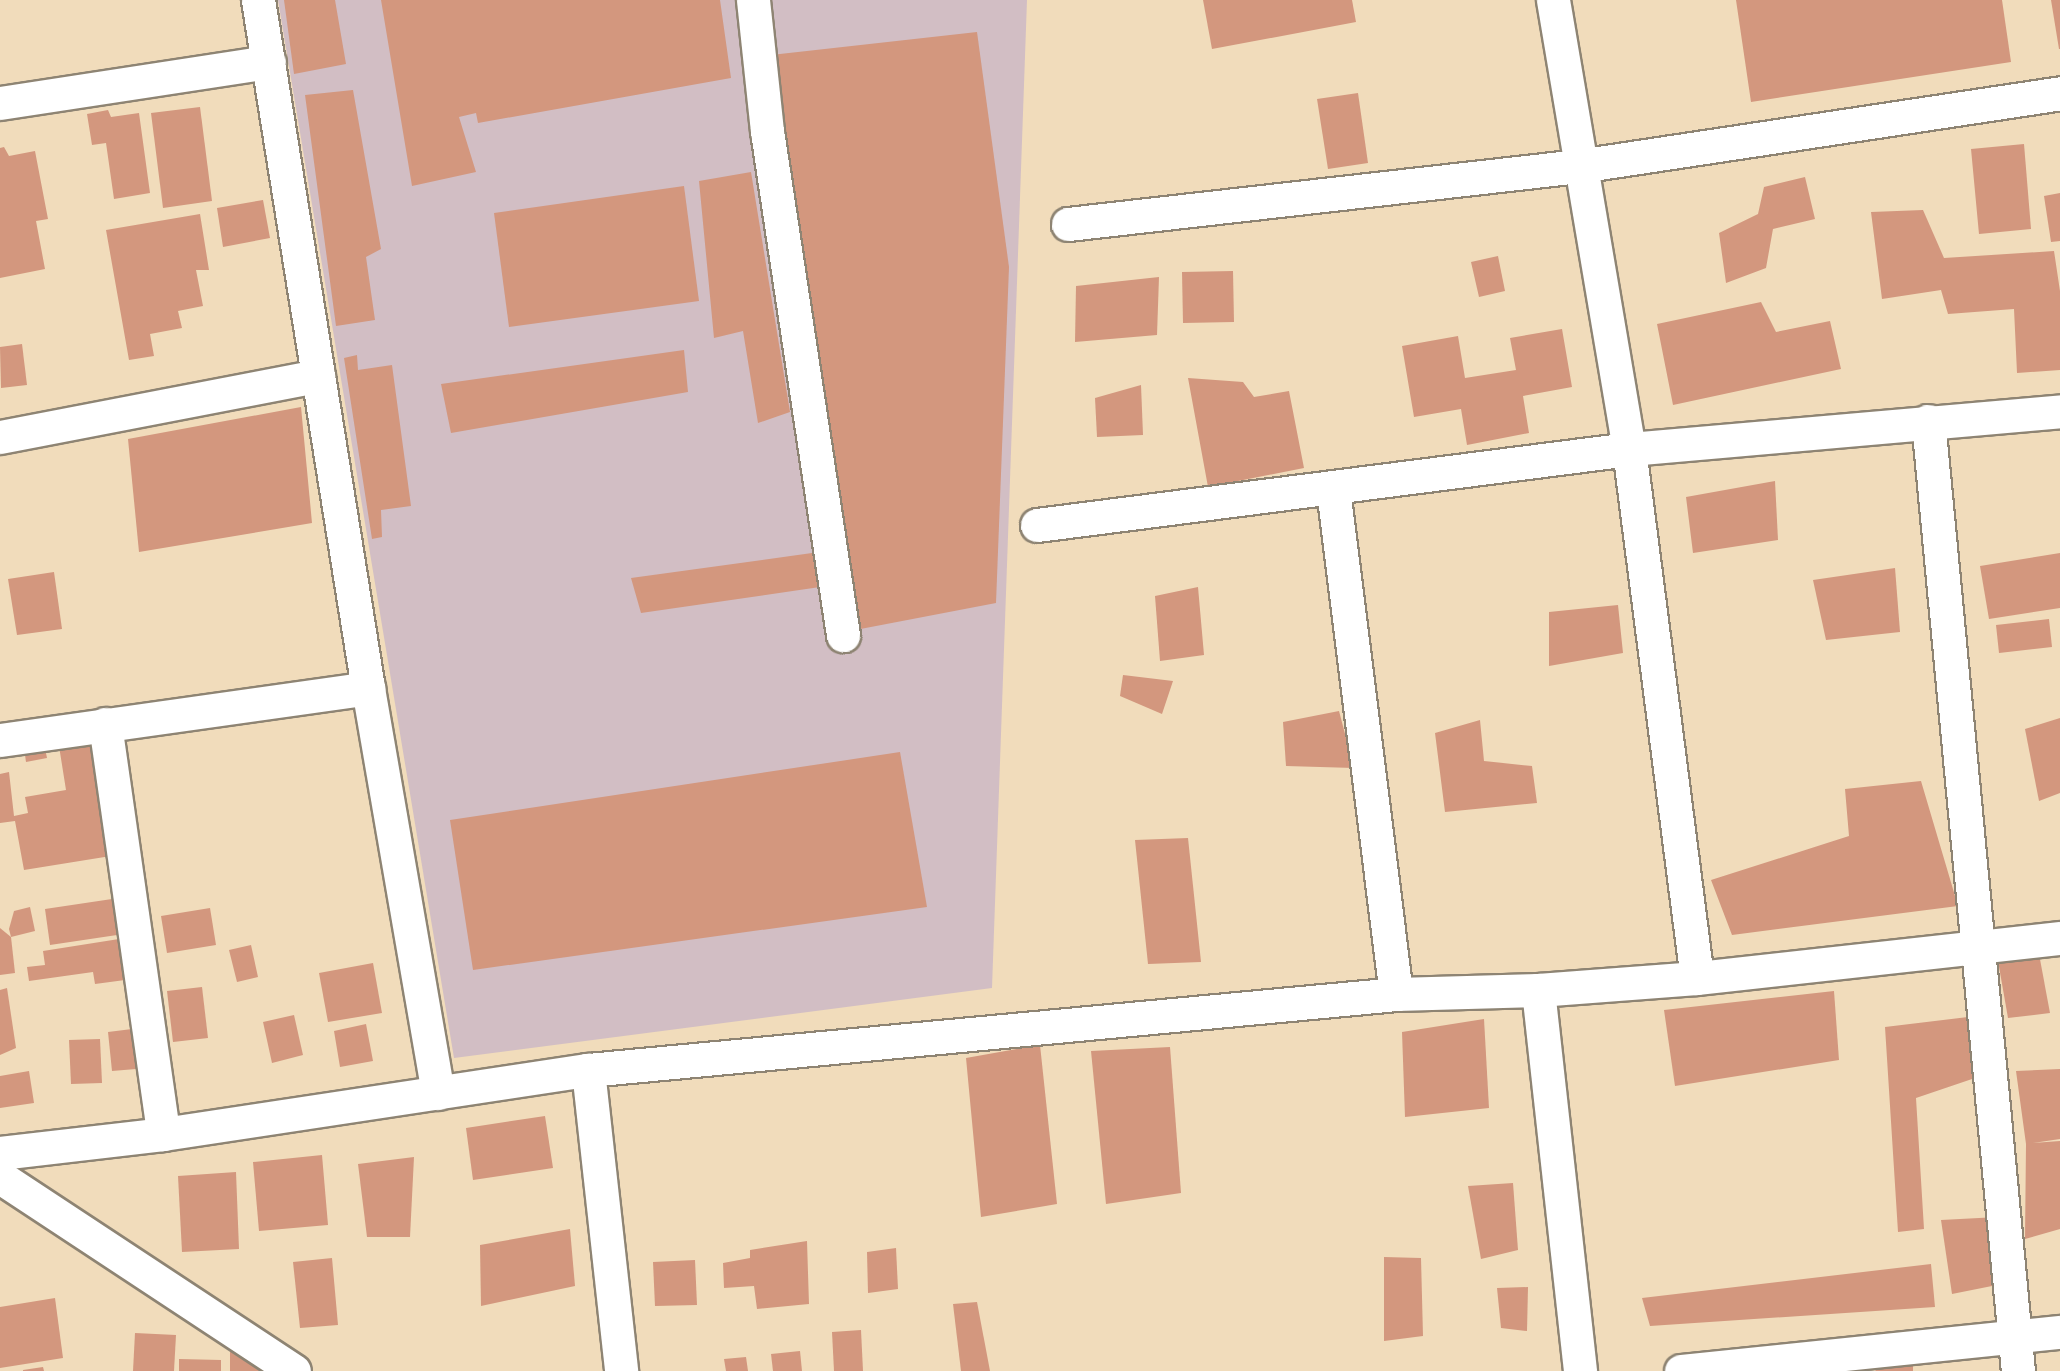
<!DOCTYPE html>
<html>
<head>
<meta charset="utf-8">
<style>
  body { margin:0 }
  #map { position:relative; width:2060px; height:1371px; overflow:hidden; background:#f1dcbb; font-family:"IM FELL DW Pica",serif }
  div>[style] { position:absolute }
  .industrial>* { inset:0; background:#d2bec4 }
  .building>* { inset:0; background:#d3977e }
  .roads { filter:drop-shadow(2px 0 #8e8473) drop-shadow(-2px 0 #8e8473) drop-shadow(0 2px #8e8473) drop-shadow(0 -2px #8e8473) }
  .minor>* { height:33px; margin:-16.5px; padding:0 16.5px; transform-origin:16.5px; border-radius:16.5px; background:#fff }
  span { translate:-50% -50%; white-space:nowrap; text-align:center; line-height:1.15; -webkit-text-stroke:5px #fdfcf7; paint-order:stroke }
</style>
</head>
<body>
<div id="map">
  <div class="industrial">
    <div style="clip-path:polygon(278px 0,1027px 0,992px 988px,454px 1058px)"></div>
  </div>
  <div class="building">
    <div style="clip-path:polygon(284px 0,335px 0,346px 64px,294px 74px)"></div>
    <div style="clip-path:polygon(381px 0,720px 0,731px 78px,478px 123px,476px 113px,459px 117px,476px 172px,412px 186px)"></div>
    <div style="clip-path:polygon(1203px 0,1352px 0,1356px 22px,1212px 49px)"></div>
    <div style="clip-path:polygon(1736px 0,2002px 0,2011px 62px,1751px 102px)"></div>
    <div style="clip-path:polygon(2051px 0,2060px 0,2060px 49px,2059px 49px)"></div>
    <div style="clip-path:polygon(977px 32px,1009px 267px,996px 603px,850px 631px,761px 56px)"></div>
    <div style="clip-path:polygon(353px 90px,381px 249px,366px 257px,375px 320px,336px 326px,305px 95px)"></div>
    <div style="clip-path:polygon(1358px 93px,1368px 163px,1328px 169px,1317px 99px)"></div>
    <div style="clip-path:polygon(200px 107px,212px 201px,163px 208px,151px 113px)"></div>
    <div style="clip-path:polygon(108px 110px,111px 117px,139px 113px,150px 193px,114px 199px,106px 143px,92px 145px,87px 114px)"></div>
    <div style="clip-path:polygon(2024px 144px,2031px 229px,1979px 234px,1971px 149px)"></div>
    <div style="clip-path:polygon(4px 147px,9px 156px,35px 151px,48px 219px,36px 221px,45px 269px,0 278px,0 148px)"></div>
    <div style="clip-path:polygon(751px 172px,790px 412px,758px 423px,743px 331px,714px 338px,699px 181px)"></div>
    <div style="clip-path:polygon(1805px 177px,1815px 219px,1773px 229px,1766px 268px,1726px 283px,1719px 233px,1758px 214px,1764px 187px)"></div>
    <div style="clip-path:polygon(684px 186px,699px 301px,509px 327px,494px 213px)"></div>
    <div style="clip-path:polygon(2060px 193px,2060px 241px,2051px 242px,2044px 196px)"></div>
    <div style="clip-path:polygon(263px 200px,270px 238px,223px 247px,217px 208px)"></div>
    <div style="clip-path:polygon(1923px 210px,1944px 258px,2054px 251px,2060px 291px,2060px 370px,2017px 373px,2014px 309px,1948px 314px,1941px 290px,1882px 299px,1871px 212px)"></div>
    <div style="clip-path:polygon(200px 214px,209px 270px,196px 270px,203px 306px,178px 311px,182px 328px,150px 334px,154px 356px,129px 360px,106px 230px)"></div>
    <div style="clip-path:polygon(1498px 256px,1505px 291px,1479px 297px,1471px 262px)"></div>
    <div style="clip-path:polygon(1233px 271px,1234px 322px,1183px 323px,1182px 272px)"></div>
    <div style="clip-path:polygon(1159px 277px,1157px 335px,1075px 342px,1076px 286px)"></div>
    <div style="clip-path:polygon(1761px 302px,1776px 332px,1830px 321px,1841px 369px,1673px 405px,1657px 324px)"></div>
    <div style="clip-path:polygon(1562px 329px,1572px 387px,1523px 396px,1529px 433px,1467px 445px,1461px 409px,1414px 417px,1402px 346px,1458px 336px,1465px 378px,1516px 370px,1510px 338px)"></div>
    <div style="clip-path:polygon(22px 344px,27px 385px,1px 388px,0 347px)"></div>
    <div style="clip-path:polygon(684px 350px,688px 392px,451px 433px,441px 384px)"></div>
    <div style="clip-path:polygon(357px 355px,358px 370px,392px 365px,411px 506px,381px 510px,382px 537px,372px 539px,344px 358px)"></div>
    <div style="clip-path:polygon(1188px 378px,1243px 382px,1254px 397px,1289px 391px,1304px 468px,1208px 487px)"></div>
    <div style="clip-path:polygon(1141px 385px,1143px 435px,1097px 437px,1095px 398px)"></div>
    <div style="clip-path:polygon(301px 407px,312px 523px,139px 552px,128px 439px)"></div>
    <div style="clip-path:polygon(1775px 481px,1778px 540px,1693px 553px,1686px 497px)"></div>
    <div style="clip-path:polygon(812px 553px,820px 587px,641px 613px,631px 578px)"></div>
    <div style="clip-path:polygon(2060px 553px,2060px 608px,1989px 619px,1980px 566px)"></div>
    <div style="clip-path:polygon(1895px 568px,1900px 632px,1826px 640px,1813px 580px)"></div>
    <div style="clip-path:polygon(54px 572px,62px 629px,17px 635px,8px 579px)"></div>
    <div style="clip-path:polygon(1198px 587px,1204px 655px,1160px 661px,1155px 596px)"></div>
    <div style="clip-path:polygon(1618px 605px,1623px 653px,1549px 666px,1549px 612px)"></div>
    <div style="clip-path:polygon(2049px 619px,2052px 647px,1999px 653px,1996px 625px)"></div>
    <div style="clip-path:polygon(1123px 675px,1173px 681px,1162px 714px,1120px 696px)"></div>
    <div style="clip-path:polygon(1339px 711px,1354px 768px,1286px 766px,1283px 722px)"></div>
    <div style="clip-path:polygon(2060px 718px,2060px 793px,2039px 801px,2025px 729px)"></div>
    <div style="clip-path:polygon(1480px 720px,1484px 761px,1532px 766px,1537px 803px,1445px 812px,1435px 733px)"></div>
    <div style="clip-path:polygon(43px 738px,47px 758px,26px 762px,23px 741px)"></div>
    <div style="clip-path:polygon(98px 739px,117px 855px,24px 870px,15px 821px,0 823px,0 774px,9px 772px,14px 816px,28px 813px,25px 797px,66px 790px,59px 746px)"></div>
    <div style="clip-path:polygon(900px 752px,927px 907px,473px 970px,450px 820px)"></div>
    <div style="clip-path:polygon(1921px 781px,1958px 906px,1732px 935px,1711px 880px,1849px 836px,1845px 789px)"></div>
    <div style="clip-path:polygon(1188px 838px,1201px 962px,1148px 964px,1135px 840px)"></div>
    <div style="clip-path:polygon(112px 899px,117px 935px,50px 945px,45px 909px)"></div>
    <div style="clip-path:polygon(30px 907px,35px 931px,11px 937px,9px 929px,14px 911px)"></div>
    <div style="clip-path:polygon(210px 908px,216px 945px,167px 953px,161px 916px)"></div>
    <div style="clip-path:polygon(0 928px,11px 937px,15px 973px,0 975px)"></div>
    <div style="clip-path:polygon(119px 939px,125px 980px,95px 984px,93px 972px,29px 981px,27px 967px,45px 965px,43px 951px)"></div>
    <div style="clip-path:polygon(251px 945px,258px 977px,237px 982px,229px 950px)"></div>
    <div style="clip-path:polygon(2039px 954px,2050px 1013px,2008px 1018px,1998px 961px)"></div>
    <div style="clip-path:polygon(373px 963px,382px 1013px,328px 1022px,319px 973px)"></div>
    <div style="clip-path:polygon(202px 987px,208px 1038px,173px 1042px,167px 991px)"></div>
    <div style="clip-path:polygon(7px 988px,16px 1048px,0 1055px,0 990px)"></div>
    <div style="clip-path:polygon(1834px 991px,1839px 1060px,1675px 1086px,1664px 1010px)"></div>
    <div style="clip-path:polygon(294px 1015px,303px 1055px,272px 1063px,263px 1022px)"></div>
    <div style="clip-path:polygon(1968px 1017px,1975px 1078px,1916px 1098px,1924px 1229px,1898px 1232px,1885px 1027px)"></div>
    <div style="clip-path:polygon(1484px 1019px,1489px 1108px,1405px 1117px,1402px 1032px)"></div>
    <div style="clip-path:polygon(366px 1024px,373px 1061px,340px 1067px,334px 1031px)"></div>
    <div style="clip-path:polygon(132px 1029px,136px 1069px,112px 1071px,108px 1032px)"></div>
    <div style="clip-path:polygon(100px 1039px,102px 1083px,71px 1084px,69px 1040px)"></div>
    <div style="clip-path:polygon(1040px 1045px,1057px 1204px,981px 1217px,966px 1058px)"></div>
    <div style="clip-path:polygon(1170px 1047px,1181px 1193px,1106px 1204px,1091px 1051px)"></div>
    <div style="clip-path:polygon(2060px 1069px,2060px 1139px,2033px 1143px,2060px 1141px,2060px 1229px,2025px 1239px,2026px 1144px,2016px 1071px)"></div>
    <div style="clip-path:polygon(29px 1071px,34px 1103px,0 1108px,0 1076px)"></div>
    <div style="clip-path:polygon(545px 1116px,553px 1168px,473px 1180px,466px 1128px)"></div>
    <div style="clip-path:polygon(322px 1155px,328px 1225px,259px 1231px,253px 1162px)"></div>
    <div style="clip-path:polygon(414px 1157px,410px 1237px,367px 1237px,358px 1164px)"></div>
    <div style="clip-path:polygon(236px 1172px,239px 1249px,182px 1252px,178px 1176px)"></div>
    <div style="clip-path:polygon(1513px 1183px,1518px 1250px,1481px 1259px,1468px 1186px)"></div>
    <div style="clip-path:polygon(1998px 1217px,2002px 1284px,1952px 1294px,1941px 1220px)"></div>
    <div style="clip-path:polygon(570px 1229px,575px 1286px,481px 1306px,480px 1245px)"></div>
    <div style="clip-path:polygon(807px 1241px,809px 1304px,757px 1309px,754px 1286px,724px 1288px,723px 1263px,750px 1258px,750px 1250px)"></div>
    <div style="clip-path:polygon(896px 1248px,898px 1289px,868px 1293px,867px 1252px)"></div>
    <div style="clip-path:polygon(1384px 1257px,1421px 1258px,1423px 1336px,1384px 1341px)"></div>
    <div style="clip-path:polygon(332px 1258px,338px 1325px,300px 1328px,293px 1262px)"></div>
    <div style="clip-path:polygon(695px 1260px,697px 1305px,655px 1306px,653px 1262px)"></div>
    <div style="clip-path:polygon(1931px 1264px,1935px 1307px,1650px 1326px,1642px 1298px)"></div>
    <div style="clip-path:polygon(1528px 1287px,1527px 1331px,1501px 1328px,1497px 1288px)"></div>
    <div style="clip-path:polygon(55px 1298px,63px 1358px,0 1368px,0 1307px)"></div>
    <div style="clip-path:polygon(977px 1302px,990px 1371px,961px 1371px,953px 1304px)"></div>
    <div style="clip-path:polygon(861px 1330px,863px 1371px,834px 1371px,832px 1332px)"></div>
    <div style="clip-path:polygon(135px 1333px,176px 1335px,174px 1371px,133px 1371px)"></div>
    <div style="clip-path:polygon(230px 1345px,272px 1371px,230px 1371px)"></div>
    <div style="clip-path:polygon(800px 1351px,802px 1371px,773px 1371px,771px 1354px)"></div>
    <div style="clip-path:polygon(746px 1357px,748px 1371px,726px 1371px,724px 1359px)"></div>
    <div style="clip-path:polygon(179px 1359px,221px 1360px,221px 1371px,179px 1371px)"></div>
    <div style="clip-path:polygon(1913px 1363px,1913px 1371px,1876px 1371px,1875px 1370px)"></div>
    <div style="clip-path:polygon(43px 1367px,44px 1371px,23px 1371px,23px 1370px)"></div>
  </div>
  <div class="roads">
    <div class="minor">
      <div style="left:258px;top:0;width:697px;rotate:80.92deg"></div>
      <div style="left:368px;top:688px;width:411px;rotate:80.2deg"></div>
      <div style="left:753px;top:0;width:132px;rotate:83.9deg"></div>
      <div style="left:767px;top:131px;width:510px;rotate:81.42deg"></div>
      <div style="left:1553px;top:0;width:455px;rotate:80.4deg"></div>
      <div style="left:1629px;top:449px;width:533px;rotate:82.68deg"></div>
      <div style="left:0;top:103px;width:272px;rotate:-8.7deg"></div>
      <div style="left:1068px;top:224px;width:514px;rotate:-6.48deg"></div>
      <div style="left:1579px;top:166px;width:487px;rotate:-8.6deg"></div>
      <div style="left:1928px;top:421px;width:954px;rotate:84.59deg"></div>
      <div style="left:0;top:437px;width:324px;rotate:-10.9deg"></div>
      <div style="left:1333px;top:489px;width:509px;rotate:82.89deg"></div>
      <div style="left:1037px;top:525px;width:597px;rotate:-7.32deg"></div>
      <div style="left:1629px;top:449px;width:433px;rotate:-5deg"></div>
      <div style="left:105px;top:724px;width:414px;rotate:81.9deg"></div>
      <div style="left:0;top:740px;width:372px;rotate:-8deg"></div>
      <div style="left:1538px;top:990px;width:383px;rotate:83.7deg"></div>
      <div style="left:588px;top:1070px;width:303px;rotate:83.7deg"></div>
      <div style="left:0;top:1153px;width:164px;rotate:-6.6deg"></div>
      <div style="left:163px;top:1134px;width:430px;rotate:-8.6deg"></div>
      <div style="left:588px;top:1070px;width:812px;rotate:-5.37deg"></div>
      <div style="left:1396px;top:994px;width:142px;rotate:-1.6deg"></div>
      <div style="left:1538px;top:990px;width:159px;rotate:-4.3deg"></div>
      <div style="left:1697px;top:978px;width:365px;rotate:-6.3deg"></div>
      <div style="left:0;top:1177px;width:352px;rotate:33.4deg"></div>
      <div style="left:1681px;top:1371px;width:381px;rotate:-5.9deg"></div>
    </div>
  </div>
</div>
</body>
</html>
